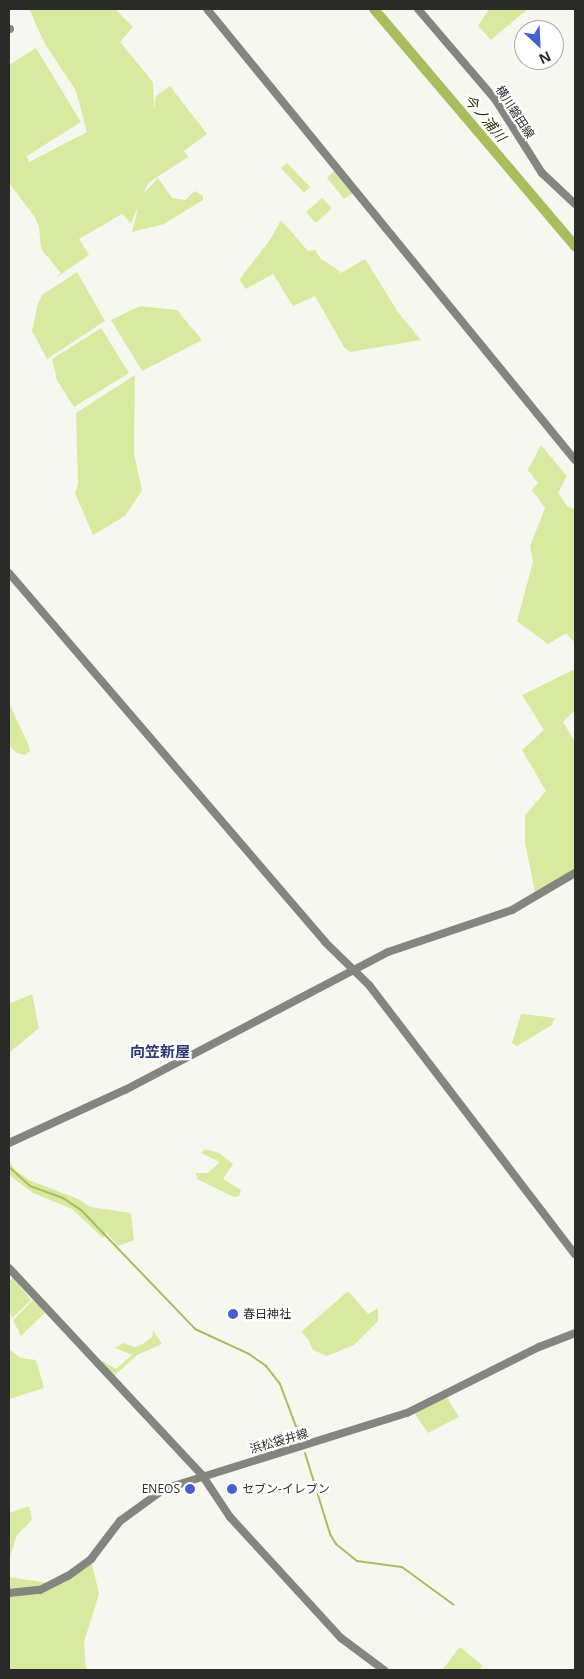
<!DOCTYPE html>
<html>
<head>
<meta charset="utf-8">
<style>
  body { margin:0 }
  #map { position:relative; width:584px; height:1679px; overflow:hidden; background:#f6f8f0; font-family:"Open Sans","Noto Sans JP",sans-serif }
  div>[style] { position:absolute }
  .green>* { inset:0; background:#d7ea9f }
  .stream>* { height:2px; margin:-1px; padding:0 1px; transform-origin:1px; border-radius:1px; background:#a8bd5b }
  .river>* { height:10px; margin:-5px; padding:0 5px; transform-origin:5px; border-radius:5px; background:#a8bd5b }
  .secondary>* { height:8px; margin:-4px; padding:0 4px; transform-origin:4px; border-radius:4px; background:#838580 }
  .dots>* { width:14px; height:14px; translate:-50% -50%; box-sizing:border-box; border:2px solid #fff; border-radius:50% }
  span { translate:-50% -50%; white-space:nowrap; text-align:center; line-height:1.15; -webkit-text-stroke:4.5px #fff; paint-order:stroke }
  .street-label { font-size:12px; color:#2a2b28 }
  .poi-label { font-size:12px; color:#2a2b28 }
  .left { translate:0 -50%; text-align:left }
  .right { translate:-100% -50%; text-align:right }
  .water-label { font-size:14px; color:#283005; font-style:italic }
  .quarter-label { font-size:15px; color:#2b3a74; font-weight:700 }
  .frame { position:absolute; inset:0; border:10px solid #2a2b28; pointer-events:none }
  .north { position:absolute; left:514px; top:20px; width:50px; height:50px; box-sizing:border-box; background:#fff; border:1px solid #aaaaa9; border-radius:50%; rotate:155deg; font-size:14px; font-weight:700; line-height:20px; text-align:center; color:#2a2b28 }
  .north::after { content:''; display:block; margin:auto; width:18px; height:22px; background:#455fd3; clip-path:polygon(50% 0,100% 100%,50% 72%,0 100%) }
</style>
</head>
<body>
<div id="map">
  <div class="green">
    <div style="clip-path:polygon(29px 9px,115px 9px,133px 27px,120px 42px,153px 82px,154px 109px,156px 96px,170px 86px,207px 134px,184px 151px,188px 157px,148px 183px,144px 193px,158px 178px,172px 198px,185px 200px,195px 191px,203px 196px,203px 200px,164px 224px,132px 232px,139px 205px,131px 223px,122px 214px,79px 239px,89px 255px,54px 279px,61px 273px,41px 249px,39px 227px,34px 216px,9px 183px,9px 65px,36px 48px,81px 122px,27px 156px,24px 151px,29px 162px,87px 132px,76px 91px,45px 44px)"></div>
    <div style="clip-path:polygon(489px 9px,528px 9px,491px 40px,478px 26px)"></div>
    <div style="clip-path:polygon(287px 163px,310px 187px,304px 193px,281px 168px)"></div>
    <div style="clip-path:polygon(336px 169px,354px 192px,344px 199px,327px 178px)"></div>
    <div style="clip-path:polygon(322px 198px,332px 208px,316px 223px,306px 212px)"></div>
    <div style="clip-path:polygon(281px 220px,308px 251px,315px 250px,321px 259px,341px 272px,338px 275px,365px 259px,398px 312px,421px 340px,350px 352px,344px 347px,315px 296px,293px 306px,273px 274px,246px 289px,239px 280px,270px 240px)"></div>
    <div style="clip-path:polygon(77px 272px,105px 321px,47px 359px,32px 331px,38px 303px,42px 295px)"></div>
    <div style="clip-path:polygon(140px 306px,177px 310px,202px 340px,142px 371px,111px 320px)"></div>
    <div style="clip-path:polygon(101px 328px,129px 373px,74px 407px,57px 380px,52px 359px)"></div>
    <div style="clip-path:polygon(135px 375px,134px 454px,142px 490px,125px 516px,93px 535px,75px 493px,78px 484px,76px 413px)"></div>
    <div style="clip-path:polygon(541px 445px,567px 476px,558px 493px,568px 507px,575px 509px,575px 643px,566px 633px,548px 644px,517px 621px,533px 562px,530px 546px,545px 508px,532px 490px,538px 483px,528px 470px)"></div>
    <div style="clip-path:polygon(575px 669px,575px 710px,563px 722px,575px 742px,575px 873px,536px 896px,525px 844px,525px 815px,546px 791px,522px 750px,544px 730px,522px 695px)"></div>
    <div style="clip-path:polygon(9px 703px,29px 746px,30px 751px,25px 755px,17px 753px,9px 746px)"></div>
    <div style="clip-path:polygon(32px 994px,39px 1028px,9px 1053px,9px 1004px)"></div>
    <div style="clip-path:polygon(521px 1014px,524px 1014px,555px 1018px,552px 1025px,517px 1046px,512px 1043px)"></div>
    <div style="clip-path:polygon(205px 1149px,219px 1153px,233px 1164px,223px 1179px,241px 1190px,239px 1196px,234px 1197px,197px 1179px,196px 1173px,208px 1173px,220px 1162px,201px 1153px)"></div>
    <div style="clip-path:polygon(9px 1161px,15px 1170px,29px 1180px,78px 1199px,90px 1207px,131px 1213px,134px 1240px,118px 1246px,107px 1233px,103px 1238px,72px 1209px,33px 1193px,9px 1175px)"></div>
    <div style="clip-path:polygon(13px 1278px,31px 1300px,12px 1318px,9px 1309px,9px 1281px)"></div>
    <div style="clip-path:polygon(348px 1291px,368px 1314px,378px 1308px,378px 1321px,354px 1345px,327px 1356px,313px 1350px,308px 1339px,301px 1332px)"></div>
    <div style="clip-path:polygon(33px 1300px,45px 1313px,21px 1336px,13px 1320px)"></div>
    <div style="clip-path:polygon(153px 1330px,162px 1344px,137px 1355px,115px 1375px,102px 1364px,103px 1361px,116px 1369px,132px 1355px,115px 1348px,123px 1343px,135px 1347px,143px 1344px,152px 1337px)"></div>
    <div style="clip-path:polygon(9px 1349px,21px 1358px,36px 1360px,44px 1388px,9px 1399px)"></div>
    <div style="clip-path:polygon(446px 1396px,459px 1417px,428px 1433px,413px 1411px)"></div>
    <div style="clip-path:polygon(29px 1506px,32px 1520px,17px 1535px,9px 1559px,9px 1513px)"></div>
    <div style="clip-path:polygon(91px 1559px,99px 1594px,84px 1642px,86px 1670px,9px 1670px,9px 1577px,55px 1584px)"></div>
    <div style="clip-path:polygon(460px 1647px,483px 1666px,479px 1670px,442px 1670px)"></div>
  </div>
  <div class="stream">
    <div style="left:572px;top:242px;width:4px;rotate:34deg"></div>
    <div style="left:9px;top:1167px;width:28px;rotate:42deg"></div>
    <div style="left:30px;top:1186px;width:35px;rotate:20deg"></div>
    <div style="left:63px;top:1198px;width:23px;rotate:34deg"></div>
    <div style="left:82px;top:1211px;width:163px;rotate:46.2deg"></div>
    <div style="left:195px;top:1329px;width:60px;rotate:24.8deg"></div>
    <div style="left:249px;top:1354px;width:21px;rotate:35deg"></div>
    <div style="left:266px;top:1366px;width:23px;rotate:52deg"></div>
    <div style="left:280px;top:1384px;width:60px;rotate:69.4deg"></div>
    <div style="left:305px;top:1453px;width:85px;rotate:72.8deg"></div>
    <div style="left:330px;top:1534px;width:12px;rotate:59deg"></div>
    <div style="left:336px;top:1544px;width:27px;rotate:39deg"></div>
    <div style="left:357px;top:1561px;width:45px;rotate:7.6deg"></div>
    <div style="left:402px;top:1567px;width:64px;rotate:36.2deg"></div>
  </div>
  <div class="river">
    <div style="left:374px;top:9px;width:311px;rotate:49.7deg"></div>
  </div>
  <div class="secondary">
    <div style="left:207px;top:9px;width:582px;rotate:50.79deg"></div>
    <div style="left:418px;top:9px;width:118px;rotate:49.5deg"></div>
    <div style="left:495px;top:99px;width:88px;rotate:57.6deg"></div>
    <div style="left:542px;top:173px;width:45px;rotate:43.2deg"></div>
    <div style="left:9px;top:29px;width:1px"></div>
    <div style="left:9px;top:573px;width:486px;rotate:49.4deg"></div>
    <div style="left:325px;top:942px;width:62px;rotate:44.3deg"></div>
    <div style="left:369px;top:985px;width:339px;rotate:52.6deg"></div>
    <div style="left:9px;top:1143px;width:128px;rotate:-24.6deg"></div>
    <div style="left:125px;top:1090px;width:297px;rotate:-27.7deg"></div>
    <div style="left:388px;top:952px;width:131px;rotate:-18.7deg"></div>
    <div style="left:512px;top:910px;width:73px;rotate:-30.4deg"></div>
    <div style="left:9px;top:1268px;width:283px;rotate:47deg"></div>
    <div style="left:202px;top:1475px;width:50px;rotate:56.3deg"></div>
    <div style="left:230px;top:1517px;width:164px;rotate:47.5deg"></div>
    <div style="left:341px;top:1638px;width:54px;rotate:36.7deg"></div>
    <div style="left:9px;top:1593px;width:31px;rotate:-6deg"></div>
    <div style="left:40px;top:1590px;width:31px;rotate:-27deg"></div>
    <div style="left:68px;top:1576px;width:29px;rotate:-36deg"></div>
    <div style="left:91px;top:1559px;width:48px;rotate:-52.7deg"></div>
    <div style="left:120px;top:1521px;width:54px;rotate:-36deg"></div>
    <div style="left:164px;top:1489px;width:255px;rotate:-17.4deg"></div>
    <div style="left:407px;top:1413px;width:148px;rotate:-26.6deg"></div>
    <div style="left:539px;top:1347px;width:39px;rotate:-21deg"></div>
  </div>
  <div class="dots">
    <div style="left:233px;top:1314px;background:#455fd3"></div>
    <div style="left:190px;top:1489px;background:#455fd3"></div>
    <div style="left:232px;top:1489px;background:#455fd3"></div>
  </div>
  <div class="street-label">
    <span style="left:515px;top:112px;rotate:57deg">横川磐田線</span>
    <span style="left:279px;top:1441px;rotate:-16deg">浜松袋井線</span>
  </div>
  <div class="poi-label">
    <span class="left" style="left:243px;top:1314px">春日神社</span>
    <span class="right" style="left:180px;top:1489px">ENEOS</span>
    <span class="left" style="left:242px;top:1489px">セブン-イレブン</span>
  </div>
  <div class="water-label">
    <span style="left:485px;top:118px;rotate:50deg">今ノ浦川</span>
  </div>
  <div class="quarter-label">
    <span style="left:160px;top:1052px">向笠新屋</span>
  </div>
  <div class="frame"></div>
  <div class="north">N</div>
</div>
</body>
</html>
